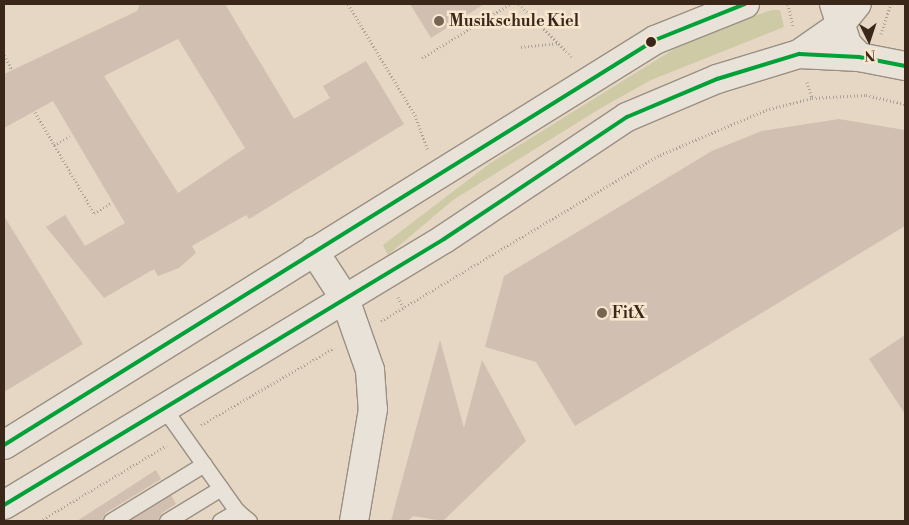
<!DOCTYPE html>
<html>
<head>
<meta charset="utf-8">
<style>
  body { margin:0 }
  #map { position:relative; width:909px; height:525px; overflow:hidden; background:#e5d7c3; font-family:"Libre Bodoni",serif }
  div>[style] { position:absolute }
  .green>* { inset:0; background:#cecaa5 }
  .building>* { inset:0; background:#d1bfb1 }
  .path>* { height:3px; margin-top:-1.5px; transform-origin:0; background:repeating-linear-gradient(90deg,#aaa299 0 1px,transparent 0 3.5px) }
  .roads { filter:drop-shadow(1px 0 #9a8f82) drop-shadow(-1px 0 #9a8f82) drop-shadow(0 1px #9a8f82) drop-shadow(0 -1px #9a8f82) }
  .lane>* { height:15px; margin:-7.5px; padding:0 7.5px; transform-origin:7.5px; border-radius:7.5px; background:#e9e2d8 }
  .street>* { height:28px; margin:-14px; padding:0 14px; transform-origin:14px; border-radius:14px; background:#e9e2d8 }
  .secondary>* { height:28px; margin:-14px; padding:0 14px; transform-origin:14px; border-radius:14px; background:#e9e2d8 }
  .bus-1>* { height:4px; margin:-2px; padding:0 2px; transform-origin:2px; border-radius:2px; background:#00a138 }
  .dots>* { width:14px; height:14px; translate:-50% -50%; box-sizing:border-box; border:2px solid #f8e7ce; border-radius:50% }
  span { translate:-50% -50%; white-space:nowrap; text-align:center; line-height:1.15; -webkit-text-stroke:5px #f8e7ce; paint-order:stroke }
  .poi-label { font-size:16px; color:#3b261a; font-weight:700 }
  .left { translate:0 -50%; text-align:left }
  .frame { position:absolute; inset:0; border:5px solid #3b261a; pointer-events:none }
  .north { position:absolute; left:844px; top:15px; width:50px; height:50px; -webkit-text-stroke:4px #f8e7ce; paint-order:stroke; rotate:176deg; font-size:14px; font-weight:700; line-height:20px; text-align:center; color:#3b261a }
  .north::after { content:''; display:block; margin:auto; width:18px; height:22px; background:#3b261a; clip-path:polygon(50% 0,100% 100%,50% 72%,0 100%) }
</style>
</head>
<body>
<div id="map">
  <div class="green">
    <div style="clip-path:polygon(772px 10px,780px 10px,784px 27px,651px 80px,601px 108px,453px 200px,388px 255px,383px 245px,489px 164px,679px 46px,712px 30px)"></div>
  </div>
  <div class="building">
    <div style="clip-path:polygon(evenodd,140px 4px,225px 4px,294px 119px,330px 98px,323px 86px,366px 61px,404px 124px,249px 219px,246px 215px,192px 246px,196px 253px,179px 268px,158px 276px,154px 269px,104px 298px,46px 227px,65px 215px,85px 246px,125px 223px,53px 101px,4px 128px,4px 74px,137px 11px,140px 4px,178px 39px,245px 148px,178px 193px,104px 76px,178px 39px)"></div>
    <div style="clip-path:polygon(410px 4px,484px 4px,431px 38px)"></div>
    <div style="clip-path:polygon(839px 119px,905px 130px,905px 226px,575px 426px,536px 362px,485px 347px,504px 276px,712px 151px,762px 131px)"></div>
    <div style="clip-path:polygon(4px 216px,83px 344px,4px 392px)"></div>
    <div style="clip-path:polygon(905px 335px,905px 414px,869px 359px)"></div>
    <div style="clip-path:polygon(440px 340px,464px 428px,482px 360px,526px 441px,443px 521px,413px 516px,408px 521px,391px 521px)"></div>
    <div style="clip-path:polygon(156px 470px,161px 479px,106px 513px,102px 521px,77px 521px)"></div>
    <div style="clip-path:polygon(171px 495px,176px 504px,162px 513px,158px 521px,129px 521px)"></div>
  </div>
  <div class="path">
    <div style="left:348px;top:4px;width:130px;rotate:58.9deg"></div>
    <div style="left:415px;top:115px;width:37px;rotate:70deg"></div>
    <div style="left:519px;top:4px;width:76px;rotate:45deg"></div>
    <div style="left:788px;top:4px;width:22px;rotate:77deg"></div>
    <div style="left:881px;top:34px;width:32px;rotate:-72deg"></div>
    <div style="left:521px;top:47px;width:37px;rotate:-6deg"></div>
    <div style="left:4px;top:55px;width:17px;rotate:62deg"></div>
    <div style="left:422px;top:58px;width:103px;rotate:-31.5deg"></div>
    <div style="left:807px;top:82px;width:17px;rotate:73deg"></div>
    <div style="left:35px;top:112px;width:117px;rotate:59.7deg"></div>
    <div style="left:94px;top:213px;width:20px;rotate:-30deg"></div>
    <div style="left:54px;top:145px;width:18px;rotate:-29deg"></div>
    <div style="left:398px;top:297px;width:11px;rotate:63deg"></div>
    <div style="left:381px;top:321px;width:325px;rotate:-30.8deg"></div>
    <div style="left:660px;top:155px;width:115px;rotate:-23deg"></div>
    <div style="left:766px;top:110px;width:48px;rotate:-14.6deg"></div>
    <div style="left:812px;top:98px;width:54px;rotate:-3.2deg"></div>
    <div style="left:866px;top:95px;width:40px;rotate:13deg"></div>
    <div style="left:201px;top:425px;width:154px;rotate:-30.1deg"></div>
    <div style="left:40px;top:521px;width:147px;rotate:-30.8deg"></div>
  </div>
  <div class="roads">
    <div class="lane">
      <div style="left:163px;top:407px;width:128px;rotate:54.6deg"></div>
      <div style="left:237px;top:511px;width:16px;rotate:40deg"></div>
      <div style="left:111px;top:521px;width:109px;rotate:-31.5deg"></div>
      <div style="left:167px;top:521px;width:63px;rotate:-31.4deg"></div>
      <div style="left:220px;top:521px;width:20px;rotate:-30deg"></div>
    </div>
    <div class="street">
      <div style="left:834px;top:4px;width:42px;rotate:72deg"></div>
      <div style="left:847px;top:44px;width:18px;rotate:47deg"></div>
      <div style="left:314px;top:251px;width:57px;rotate:57.1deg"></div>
      <div style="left:345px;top:299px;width:75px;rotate:70.6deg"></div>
      <div style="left:370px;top:370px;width:39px;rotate:86deg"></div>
      <div style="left:373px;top:409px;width:114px;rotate:99.6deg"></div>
    </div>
    <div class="secondary">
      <div style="left:799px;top:54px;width:49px;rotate:-35deg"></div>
      <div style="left:839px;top:26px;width:28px;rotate:-51deg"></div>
      <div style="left:4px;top:445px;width:767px;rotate:-31.89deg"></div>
      <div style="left:655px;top:40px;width:97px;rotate:-21.8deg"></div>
      <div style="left:4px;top:505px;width:514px;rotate:-31.15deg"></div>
      <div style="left:444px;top:239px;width:220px;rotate:-33.7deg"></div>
      <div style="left:627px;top:117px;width:98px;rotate:-22.9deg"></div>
      <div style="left:717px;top:79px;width:86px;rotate:-17deg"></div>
      <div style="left:799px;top:54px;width:60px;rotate:2.9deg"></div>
      <div style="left:859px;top:57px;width:47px;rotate:11.1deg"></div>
    </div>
  </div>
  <div class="bus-1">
    <div style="left:4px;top:445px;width:767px;rotate:-31.89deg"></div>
    <div style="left:655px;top:40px;width:97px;rotate:-21.8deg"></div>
    <div style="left:4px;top:505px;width:514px;rotate:-31.15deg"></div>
    <div style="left:444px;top:239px;width:220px;rotate:-33.7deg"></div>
    <div style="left:627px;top:117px;width:98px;rotate:-22.9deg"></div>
    <div style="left:717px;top:79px;width:86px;rotate:-17deg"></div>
    <div style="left:799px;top:54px;width:60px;rotate:2.9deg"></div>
    <div style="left:859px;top:57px;width:47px;rotate:11.1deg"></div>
  </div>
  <div class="dots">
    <div style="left:439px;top:21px;background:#766455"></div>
    <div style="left:651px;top:42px;background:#3b261a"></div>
    <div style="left:602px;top:313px;background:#766455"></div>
  </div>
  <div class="poi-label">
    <span class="left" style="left:449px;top:21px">Musikschule Kiel</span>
    <span class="left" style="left:612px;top:313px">FitX</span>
  </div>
  <div class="frame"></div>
  <div class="north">N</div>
</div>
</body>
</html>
